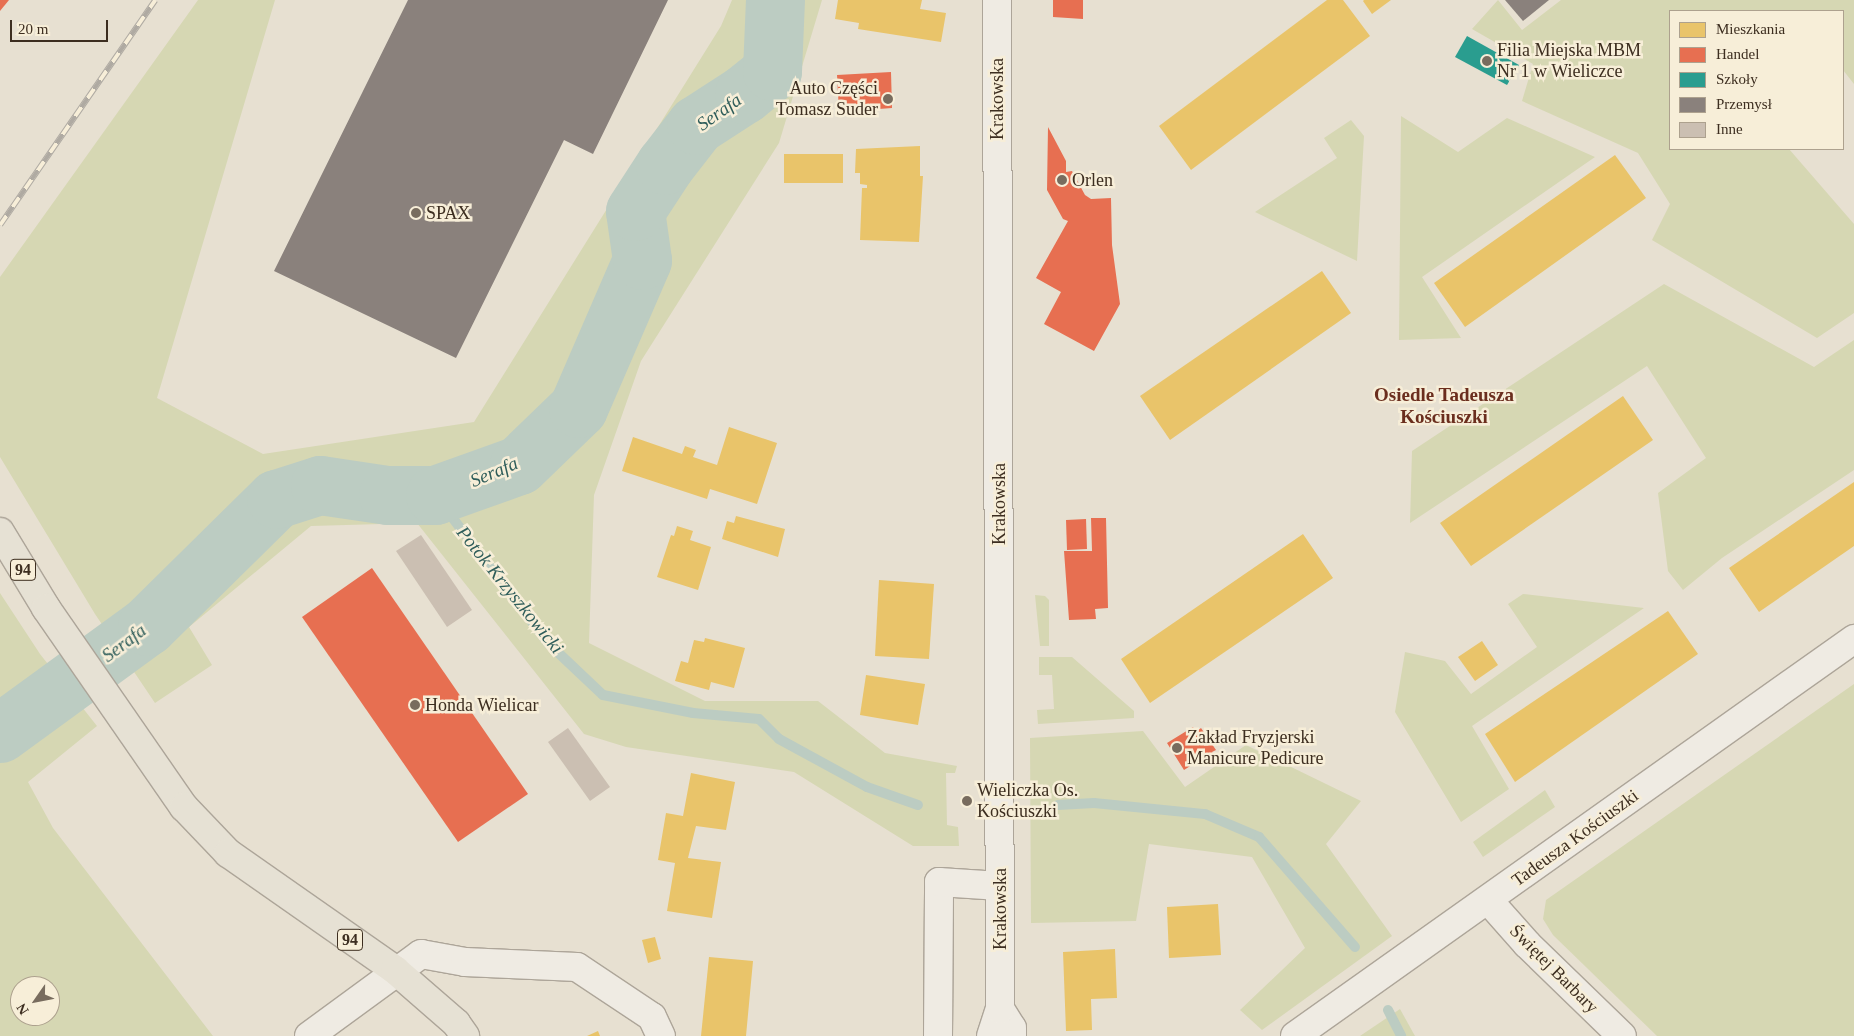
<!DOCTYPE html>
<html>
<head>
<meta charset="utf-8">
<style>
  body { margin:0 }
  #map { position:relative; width:1854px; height:1036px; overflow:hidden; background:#e7e0d1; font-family:Georgia,serif }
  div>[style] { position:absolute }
  .green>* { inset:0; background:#d6d7b3 }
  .homes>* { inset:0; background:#e9c46a }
  .shops>* { inset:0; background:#e76f51 }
  .schools>* { inset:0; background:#2a9d8f }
  .industry>* { inset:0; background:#8a817c }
  .stream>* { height:10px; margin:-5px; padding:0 5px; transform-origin:5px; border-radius:5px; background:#bcccc2 }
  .river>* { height:59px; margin:-29.5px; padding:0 29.5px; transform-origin:29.5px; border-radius:29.5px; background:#bcccc2 }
  .building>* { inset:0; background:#cbbfb2 }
  .roads { filter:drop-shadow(1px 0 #ada599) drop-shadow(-1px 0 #ada599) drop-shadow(0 1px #ada599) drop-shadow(0 -1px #ada599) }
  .street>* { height:28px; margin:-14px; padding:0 14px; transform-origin:14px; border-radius:14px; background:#efebe3 }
  .secondary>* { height:28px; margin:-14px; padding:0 14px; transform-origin:14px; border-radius:14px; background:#efebe3 }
  .primary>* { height:28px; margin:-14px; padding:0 14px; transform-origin:14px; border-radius:14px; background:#e6e1d4 }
  .rail>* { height:5.5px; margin-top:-2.75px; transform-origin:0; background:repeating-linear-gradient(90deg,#f7eed8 0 11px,#afaaa2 0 22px); box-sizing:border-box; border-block:1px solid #afaaa2 }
  .dots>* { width:14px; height:14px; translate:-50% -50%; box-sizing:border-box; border:2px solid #f7eed8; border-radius:50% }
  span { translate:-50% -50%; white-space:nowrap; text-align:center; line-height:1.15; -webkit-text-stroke:5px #f7eed8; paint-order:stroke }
  .shield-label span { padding:1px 4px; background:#f7eed8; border:1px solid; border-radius:4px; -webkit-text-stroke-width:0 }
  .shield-label { font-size:16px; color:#3d2e20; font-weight:700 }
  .poi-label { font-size:18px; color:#3d2e20 }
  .left { translate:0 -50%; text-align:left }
  .right { translate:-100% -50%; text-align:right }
  .street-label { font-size:18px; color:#3d2e20 }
  .water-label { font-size:19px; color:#2f5d5a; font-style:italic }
  .neighbourhood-label { font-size:19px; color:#6b2e1e; font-weight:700 }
  .legend { position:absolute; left:1669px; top:10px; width:175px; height:140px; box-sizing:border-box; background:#f7eed8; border:1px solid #ada18e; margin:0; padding:6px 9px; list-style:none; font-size:15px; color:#3d2e20 }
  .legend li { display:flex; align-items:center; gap:10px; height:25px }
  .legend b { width:25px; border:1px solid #ada18e }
  .north { position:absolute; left:10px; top:976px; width:50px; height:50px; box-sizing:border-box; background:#f7eed8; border:1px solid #ada18e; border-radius:50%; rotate:237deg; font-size:14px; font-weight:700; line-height:20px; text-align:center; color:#3d2e20 }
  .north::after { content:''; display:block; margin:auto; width:18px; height:22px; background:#786c5e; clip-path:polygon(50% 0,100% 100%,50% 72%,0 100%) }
  .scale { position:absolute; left:10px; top:20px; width:98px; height:22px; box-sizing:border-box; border:2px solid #3d2e20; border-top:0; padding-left:6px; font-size:15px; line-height:18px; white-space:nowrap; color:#3d2e20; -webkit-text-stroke:4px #f7eed8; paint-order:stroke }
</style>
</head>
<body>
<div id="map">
  <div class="green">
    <div style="clip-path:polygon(198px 0,275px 0,157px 398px,263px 454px,474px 422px,721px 26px,732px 0,822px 0,779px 143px,641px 361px,594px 495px,589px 643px,705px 701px,818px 701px,885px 753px,957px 766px,955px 773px,946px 773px,947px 825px,958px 827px,959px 846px,913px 846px,794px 772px,626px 747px,584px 734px,417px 523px,311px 526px,189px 627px,212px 665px,155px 703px,95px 614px,0 457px,0 277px)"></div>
    <div style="clip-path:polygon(1498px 0,1522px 30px,1561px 0,1854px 0,1854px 84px,1843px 70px,1843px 11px,1670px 11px,1670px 149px,1789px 149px,1854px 224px,1854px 313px,1817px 338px,1652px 240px,1670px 204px,1638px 153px,1522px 101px,1533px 64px,1472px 29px)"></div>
    <div style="clip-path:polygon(1401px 116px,1458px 152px,1507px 118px,1595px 157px,1422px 277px,1461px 338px,1399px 340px)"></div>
    <div style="clip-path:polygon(1351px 120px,1364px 136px,1357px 261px,1255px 212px,1337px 158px,1324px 138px)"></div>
    <div style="clip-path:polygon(1664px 284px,1814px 367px,1854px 340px,1854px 470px,1722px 558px,1683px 590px,1668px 571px,1658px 493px,1706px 458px,1647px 366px,1410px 523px,1412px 451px)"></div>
    <div style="clip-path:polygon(evenodd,0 593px,40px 654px,97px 726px,28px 782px,53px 828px,213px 1036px,0 1036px,0 593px,20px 986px,50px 986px,50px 1016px,20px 1016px,20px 986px)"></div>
    <div style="clip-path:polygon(1523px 594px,1644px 608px,1472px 726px,1509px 789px,1461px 822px,1395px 712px,1405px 652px,1445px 661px,1471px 694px,1537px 647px,1508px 604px)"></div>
    <div style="clip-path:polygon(1035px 595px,1045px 596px,1049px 600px,1049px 646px,1040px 646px)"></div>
    <div style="clip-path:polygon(1039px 657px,1072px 657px,1134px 711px,1134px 718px,1038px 724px,1037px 710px,1054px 709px,1052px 675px,1039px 675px)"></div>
    <div style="clip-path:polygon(1854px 684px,1854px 1036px,1657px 1036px,1553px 935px,1543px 919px,1546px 900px)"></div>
    <div style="clip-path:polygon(1143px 731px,1185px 787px,1246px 745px,1361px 801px,1326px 844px,1392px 936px,1262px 1030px,1240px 1010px,1305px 948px,1252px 857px,1149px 844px,1136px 921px,1031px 923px,1030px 738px)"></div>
    <div style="clip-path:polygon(1545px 790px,1555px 807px,1483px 857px,1473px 842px)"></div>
    <div style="clip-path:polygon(1400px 1009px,1415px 1036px,1360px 1036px)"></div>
  </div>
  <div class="homes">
    <div style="clip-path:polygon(838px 0,922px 0,920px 9px,946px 13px,941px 42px,858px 29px,859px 23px,835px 19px)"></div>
    <div style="clip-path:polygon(1327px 0,1343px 0,1370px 36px,1191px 170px,1159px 126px)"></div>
    <div style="clip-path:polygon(1391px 0,1372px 14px,1363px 1px,1364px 0)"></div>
    <div style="clip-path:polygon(920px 146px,920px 176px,923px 176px,919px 242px,860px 240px,862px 188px,867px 188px,867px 185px,860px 184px,860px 173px,855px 173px,856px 149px)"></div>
    <div style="clip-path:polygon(784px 154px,843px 154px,843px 183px,784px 183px)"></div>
    <div style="clip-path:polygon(1615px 155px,1646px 198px,1465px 327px,1434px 283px)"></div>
    <div style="clip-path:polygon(1322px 271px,1351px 313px,1170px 440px,1140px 396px)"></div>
    <div style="clip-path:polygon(1623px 396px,1653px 440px,1471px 566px,1440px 523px)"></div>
    <div style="clip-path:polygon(729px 427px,777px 443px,757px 504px,710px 489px,707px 499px,622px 471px,633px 437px,682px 454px,685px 446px,696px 450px,693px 457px,717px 465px)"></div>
    <div style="clip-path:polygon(1854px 482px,1854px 546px,1759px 612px,1729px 568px)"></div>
    <div style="clip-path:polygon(736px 516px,785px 529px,778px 557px,722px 539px,727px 521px,734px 523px)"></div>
    <div style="clip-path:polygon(677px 526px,693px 531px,690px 540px,711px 547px,698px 590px,657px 577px,671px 535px,674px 536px)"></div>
    <div style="clip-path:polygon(1303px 534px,1333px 578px,1150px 703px,1121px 659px)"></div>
    <div style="clip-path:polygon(879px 580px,934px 584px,929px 659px,875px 656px)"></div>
    <div style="clip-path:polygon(1668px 611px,1698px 654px,1515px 782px,1485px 734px)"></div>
    <div style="clip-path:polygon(705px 638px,745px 648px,734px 688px,711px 682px,709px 690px,675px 681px,681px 661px,688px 663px,694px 640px,704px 642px)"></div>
    <div style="clip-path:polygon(1482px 641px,1498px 665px,1475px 681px,1458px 657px)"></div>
    <div style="clip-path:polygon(866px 675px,925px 684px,918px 725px,860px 715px)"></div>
    <div style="clip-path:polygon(691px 773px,735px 782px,726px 830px,696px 826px,688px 858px,721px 862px,712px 918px,667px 911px,675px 863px,658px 860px,666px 813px,683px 816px)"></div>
    <div style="clip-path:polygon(1218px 904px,1221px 955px,1169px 958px,1167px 907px)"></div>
    <div style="clip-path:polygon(655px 937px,661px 959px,648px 963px,642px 940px)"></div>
    <div style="clip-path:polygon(1115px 949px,1117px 998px,1091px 999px,1092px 1030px,1066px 1031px,1063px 952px)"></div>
    <div style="clip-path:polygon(709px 957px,753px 961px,746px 1036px,701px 1036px)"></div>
    <div style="clip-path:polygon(598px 1031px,600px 1036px,587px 1036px)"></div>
  </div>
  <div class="shops">
    <div style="clip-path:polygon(0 0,9px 0,0 11px)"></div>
    <div style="clip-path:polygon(1053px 0,1083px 0,1083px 19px,1053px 17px)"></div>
    <div style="clip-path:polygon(891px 72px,892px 108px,839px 112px,837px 75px)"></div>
    <div style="clip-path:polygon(1048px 127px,1066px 161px,1066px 172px,1072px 171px,1085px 195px,1091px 199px,1111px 198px,1112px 245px,1120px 304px,1094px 351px,1044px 324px,1061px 292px,1036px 278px,1068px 221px,1063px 219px,1047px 190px)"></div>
    <div style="clip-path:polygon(1091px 518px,1106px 518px,1108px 608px,1095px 609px,1096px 619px,1069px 620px,1064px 551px,1092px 551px)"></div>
    <div style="clip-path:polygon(1086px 519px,1087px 549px,1067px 550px,1066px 520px)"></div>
    <div style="clip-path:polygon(372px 568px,528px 794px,458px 842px,302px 617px)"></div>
    <div style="clip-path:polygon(1193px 727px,1196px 732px,1201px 728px,1216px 750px,1212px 752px,1218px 762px,1212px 766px,1206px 756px,1184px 770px,1167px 743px)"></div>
  </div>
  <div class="schools">
    <div style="clip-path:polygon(1467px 36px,1519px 65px,1507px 85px,1455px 57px)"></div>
  </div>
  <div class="industry">
    <div style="clip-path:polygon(408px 0,668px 0,593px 154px,564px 140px,456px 358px,274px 271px)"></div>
    <div style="clip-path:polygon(1505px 0,1549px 0,1523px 21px)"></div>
  </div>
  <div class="stream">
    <div style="left:435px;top:495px;width:188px;rotate:52.6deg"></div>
    <div style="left:549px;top:644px;width:74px;rotate:43.4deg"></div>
    <div style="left:603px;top:695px;width:92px;rotate:11.3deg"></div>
    <div style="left:693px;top:713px;width:66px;rotate:5.2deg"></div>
    <div style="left:759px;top:719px;width:28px;rotate:45deg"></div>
    <div style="left:779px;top:739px;width:100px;rotate:28.6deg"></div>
    <div style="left:867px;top:787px;width:54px;rotate:19.4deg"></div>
    <div style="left:1058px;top:805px;width:36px;rotate:-3deg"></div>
    <div style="left:1094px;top:803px;width:112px;rotate:5.7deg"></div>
    <div style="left:1205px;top:814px;width:59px;rotate:23.1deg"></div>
    <div style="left:1259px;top:837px;width:146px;rotate:48.9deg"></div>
    <div style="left:1388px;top:1010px;width:29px;rotate:63deg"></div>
  </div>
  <div class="river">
    <div style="left:0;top:733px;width:182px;rotate:-36.1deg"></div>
    <div style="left:147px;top:626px;width:181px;rotate:-44.6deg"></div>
    <div style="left:276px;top:499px;width:46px;rotate:-17.7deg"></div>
    <div style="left:320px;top:485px;width:69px;rotate:8.4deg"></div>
    <div style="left:388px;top:495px;width:47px"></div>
    <div style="left:435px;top:495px;width:89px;rotate:-19.7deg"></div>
    <div style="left:519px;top:465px;width:82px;rotate:-44deg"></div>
    <div style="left:578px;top:408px;width:161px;rotate:-66.6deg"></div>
    <div style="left:642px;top:260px;width:49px;rotate:-98.1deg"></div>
    <div style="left:635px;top:211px;width:55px;rotate:-56.9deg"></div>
    <div style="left:665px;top:165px;width:51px;rotate:-52.2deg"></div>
    <div style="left:696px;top:125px;width:57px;rotate:-32.9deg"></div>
    <div style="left:744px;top:94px;width:36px;rotate:-39deg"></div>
    <div style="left:772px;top:71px;width:71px;rotate:-87.6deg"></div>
  </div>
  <div class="building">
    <div style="clip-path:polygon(421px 535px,472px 610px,447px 627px,396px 551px)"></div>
    <div style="clip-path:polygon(568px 728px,610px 787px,590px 801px,548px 742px)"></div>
  </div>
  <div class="roads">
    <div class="street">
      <div style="left:309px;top:1036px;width:139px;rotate:-36.2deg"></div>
      <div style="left:421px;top:954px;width:45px;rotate:10.3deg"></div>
      <div style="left:465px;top:962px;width:112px;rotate:2.6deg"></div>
      <div style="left:577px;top:967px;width:90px;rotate:33.7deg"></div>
      <div style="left:652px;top:1017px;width:21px;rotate:65deg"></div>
      <div style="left:938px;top:1036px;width:154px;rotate:-89.6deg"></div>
      <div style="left:939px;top:882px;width:61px;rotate:3.8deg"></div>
    </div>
    <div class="secondary">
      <div style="left:1488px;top:900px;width:59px;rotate:48.4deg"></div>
      <div style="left:1527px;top:944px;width:132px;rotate:44.1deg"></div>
      <div style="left:1000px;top:1009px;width:22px;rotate:58deg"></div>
      <div style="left:1012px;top:1028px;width:8px;rotate:90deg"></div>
      <div style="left:991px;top:1036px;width:28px;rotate:-72deg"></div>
      <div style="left:1000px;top:1009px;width:1009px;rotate:-90.17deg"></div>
      <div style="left:1295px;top:1036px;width:686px;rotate:-35.38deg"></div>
    </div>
    <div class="primary">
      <div style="left:0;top:532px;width:89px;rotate:58.8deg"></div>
      <div style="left:46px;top:608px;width:242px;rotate:55.3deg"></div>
      <div style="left:184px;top:807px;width:64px;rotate:46.3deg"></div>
      <div style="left:228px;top:853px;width:204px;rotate:35deg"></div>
      <div style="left:395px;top:970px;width:81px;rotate:41deg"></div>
      <div style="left:456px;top:1023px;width:16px;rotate:55deg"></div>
    </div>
  </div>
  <div class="rail">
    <div style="left:0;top:225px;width:273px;rotate:-55.4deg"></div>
  </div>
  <div class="dots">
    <div style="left:1487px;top:61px;background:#786c5e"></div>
    <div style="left:888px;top:99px;background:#786c5e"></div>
    <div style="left:1062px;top:180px;background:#786c5e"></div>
    <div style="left:416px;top:213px;background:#786c5e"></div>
    <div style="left:415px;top:705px;background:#786c5e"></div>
    <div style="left:1177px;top:748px;background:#786c5e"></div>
    <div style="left:967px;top:801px;background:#786c5e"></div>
  </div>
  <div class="shield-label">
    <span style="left:23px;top:570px">94</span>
    <span style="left:350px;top:940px">94</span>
  </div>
  <div class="poi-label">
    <span class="left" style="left:1497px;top:61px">Filia Miejska MBM<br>Nr 1 w Wieliczce</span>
    <span class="right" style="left:878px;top:99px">Auto Części<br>Tomasz Suder</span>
    <span class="left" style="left:1072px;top:180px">Orlen</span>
    <span class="left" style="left:426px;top:213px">SPAX</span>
    <span class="left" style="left:425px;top:705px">Honda Wielicar</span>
    <span class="left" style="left:1187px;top:748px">Zakład Fryzjerski<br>Manicure Pedicure</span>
    <span class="left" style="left:977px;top:801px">Wieliczka Os.<br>Kościuszki</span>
  </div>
  <div class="street-label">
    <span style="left:997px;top:99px;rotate:-90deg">Krakowska</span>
    <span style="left:999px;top:504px;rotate:-90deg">Krakowska</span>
    <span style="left:1575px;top:838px;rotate:-36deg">Tadeusza Kościuszki</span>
    <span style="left:1000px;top:909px;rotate:-90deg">Krakowska</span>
    <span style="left:1554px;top:969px;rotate:45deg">Świętej Barbary</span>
  </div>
  <div class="water-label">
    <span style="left:719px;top:112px;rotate:-35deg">Serafa</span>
    <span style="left:494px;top:472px;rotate:-23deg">Serafa</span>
    <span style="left:510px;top:590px;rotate:51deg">Potok Krzyszkowicki</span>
    <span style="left:124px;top:643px;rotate:-37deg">Serafa</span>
  </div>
  <div class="neighbourhood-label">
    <span style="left:1444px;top:406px">Osiedle Tadeusza<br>Kościuszki</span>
  </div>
  <ul class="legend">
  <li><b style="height:14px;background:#e9c46a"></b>Mieszkania</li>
  <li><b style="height:14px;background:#e76f51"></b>Handel</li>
  <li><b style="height:14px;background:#2a9d8f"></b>Szkoły</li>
  <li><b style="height:14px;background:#8a817c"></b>Przemysł</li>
  <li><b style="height:14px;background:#cbbfb2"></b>Inne</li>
  </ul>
  <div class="north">N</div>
  <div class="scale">20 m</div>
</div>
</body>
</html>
